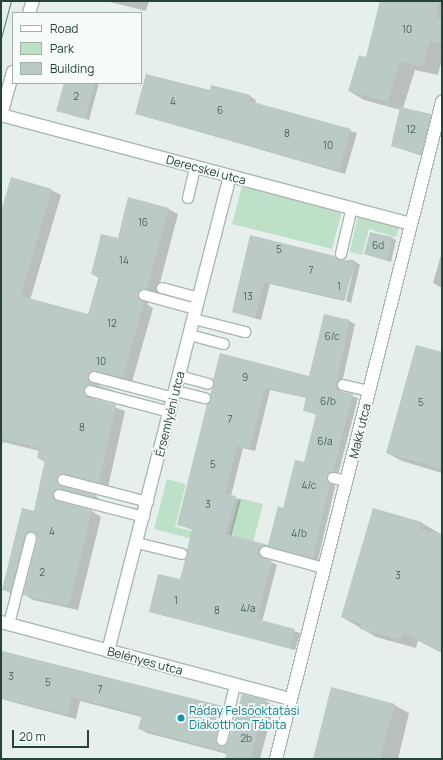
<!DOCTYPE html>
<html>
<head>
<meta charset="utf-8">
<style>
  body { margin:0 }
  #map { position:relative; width:443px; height:760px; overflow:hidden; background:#e6efeb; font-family:Manrope,sans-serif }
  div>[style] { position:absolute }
  .green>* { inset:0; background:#bfe0c8 }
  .shadow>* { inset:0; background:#0003 }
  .building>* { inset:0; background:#bbcac4 }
  .roads { filter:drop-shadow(1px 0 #a8b8b2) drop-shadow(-1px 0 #a8b8b2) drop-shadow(0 1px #a8b8b2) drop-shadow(0 -1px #a8b8b2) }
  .lane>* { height:10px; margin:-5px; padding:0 5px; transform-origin:5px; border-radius:5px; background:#fff }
  .street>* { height:12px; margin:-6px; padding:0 6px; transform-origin:6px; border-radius:6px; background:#fff }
  .secondary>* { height:12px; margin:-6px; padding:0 6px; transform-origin:6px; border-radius:6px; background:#fff }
  .tram>* { height:1px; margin:-0.5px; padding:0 0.5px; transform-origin:0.5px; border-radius:0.5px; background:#5f7d75 }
  .dots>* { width:11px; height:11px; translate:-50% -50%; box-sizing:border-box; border:2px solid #f7fbf9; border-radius:50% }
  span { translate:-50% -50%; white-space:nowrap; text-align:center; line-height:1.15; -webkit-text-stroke:3.5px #f7fbf9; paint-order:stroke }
  .number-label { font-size:10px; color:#4a645c }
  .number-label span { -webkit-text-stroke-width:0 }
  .street-label { font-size:12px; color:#24423a }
  .culture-label { font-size:12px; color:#0d838f }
  .left { translate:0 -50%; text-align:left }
  .frame { position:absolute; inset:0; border:2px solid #24423a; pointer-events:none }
  .legend { position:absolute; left:12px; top:12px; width:130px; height:72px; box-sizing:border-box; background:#f7fbf9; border:1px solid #a3b1ad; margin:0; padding:5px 7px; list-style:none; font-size:12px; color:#24423a }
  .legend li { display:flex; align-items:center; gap:8px; height:20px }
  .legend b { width:20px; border:1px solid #a3b1ad }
  .scale { position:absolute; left:12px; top:730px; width:77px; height:18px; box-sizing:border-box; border:2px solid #24423a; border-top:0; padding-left:5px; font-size:12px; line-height:14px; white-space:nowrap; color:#24423a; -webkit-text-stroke:3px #f7fbf9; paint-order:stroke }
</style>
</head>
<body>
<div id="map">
  <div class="green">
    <div style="clip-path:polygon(242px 186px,342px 211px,332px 249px,232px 224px)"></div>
    <div style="clip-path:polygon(358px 215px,400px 225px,396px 237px,369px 229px,362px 255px,350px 252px)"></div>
    <div style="clip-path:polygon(167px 479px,186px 484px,175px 527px,228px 540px,239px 498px,263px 504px,250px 554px,154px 529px)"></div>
  </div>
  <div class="shadow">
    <div style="clip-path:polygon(106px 1px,149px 1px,146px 11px)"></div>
    <div style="clip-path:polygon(380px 1px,442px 1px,442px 59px,438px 75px,415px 70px,403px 108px,435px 118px,426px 157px,392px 146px,401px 110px,364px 100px,349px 91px,366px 59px)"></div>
    <div style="clip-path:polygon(65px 83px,99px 83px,89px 120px,58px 111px)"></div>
    <div style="clip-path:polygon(212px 86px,250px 96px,256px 100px,255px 104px,357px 133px,345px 174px,137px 114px,211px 91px)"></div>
    <div style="clip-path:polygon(51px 190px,61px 195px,30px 300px,89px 315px,99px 278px,92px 274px,119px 240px,168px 209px,178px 214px,157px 294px,147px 298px,148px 305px,153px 308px,132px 382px,96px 380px,100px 387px,122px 395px,92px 395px,95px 400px,125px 411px,108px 487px,65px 483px,68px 489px,95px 496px,104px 502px,61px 499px,64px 504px,92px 511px,101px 517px,78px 610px,33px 600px,24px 594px,39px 538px,34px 541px,13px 595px,4px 589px,34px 512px,45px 462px,38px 458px,40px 451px,3px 442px,1px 449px,1px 214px)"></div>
    <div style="clip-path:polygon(251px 236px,334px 257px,342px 261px,354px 261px,360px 265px,351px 303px,346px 301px,355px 263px,344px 301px,270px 284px,261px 320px,233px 312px)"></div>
    <div style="clip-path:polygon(392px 238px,396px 240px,391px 262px,365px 254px)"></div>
    <div style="clip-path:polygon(442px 252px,442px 288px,433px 283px)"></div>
    <div style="clip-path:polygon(evenodd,349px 321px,355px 324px,340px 392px,358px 398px,338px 475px,332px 479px,335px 487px,318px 560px,273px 548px,265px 550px,265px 559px,277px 565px,262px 622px,300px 633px,295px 650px,150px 612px,180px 581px,189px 556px,193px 530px,178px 524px,212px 400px,310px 377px,349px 321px,270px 390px,307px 398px,304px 410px,317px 415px,304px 464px,269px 546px,231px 537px,241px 500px,231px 496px,243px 448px,255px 451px,270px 390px)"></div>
    <div style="clip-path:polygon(442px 353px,442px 473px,402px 461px,387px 453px)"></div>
    <div style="clip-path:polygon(373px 510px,422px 523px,442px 535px,442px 653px,418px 640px,416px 648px,376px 637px,342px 617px)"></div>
    <div style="clip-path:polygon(1px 651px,223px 707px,231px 711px,223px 744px,229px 743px,243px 695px,266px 701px,274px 706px,260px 759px,226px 759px,227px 754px,147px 733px,140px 729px,142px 717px,80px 701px,76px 719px,5px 700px,1px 698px)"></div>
    <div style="clip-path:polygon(394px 705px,409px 713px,398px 759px,314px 759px)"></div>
  </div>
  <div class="building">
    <div style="clip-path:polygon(380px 1px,439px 1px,436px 17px,442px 19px,442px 43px,430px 41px,423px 67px,400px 62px,388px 102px,348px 91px,359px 55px,366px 57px)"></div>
    <div style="clip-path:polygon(146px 74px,210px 90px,211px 85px,250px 95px,249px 101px,351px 129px,339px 171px,135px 114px)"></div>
    <div style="clip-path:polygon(64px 83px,95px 83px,85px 119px,56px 111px)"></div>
    <div style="clip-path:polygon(400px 107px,431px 114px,421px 154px,391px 146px)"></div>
    <div style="clip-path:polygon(11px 177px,52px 189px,21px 296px,88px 314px,99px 276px,91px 274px,101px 234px,118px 238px,128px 197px,169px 208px,147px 289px,142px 289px,138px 293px,139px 299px,144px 302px,123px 378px,95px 371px,88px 375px,92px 383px,119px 392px,91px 385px,84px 390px,88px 397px,116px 405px,99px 483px,64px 474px,57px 478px,61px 486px,96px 495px,95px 498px,60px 489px,53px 494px,57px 501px,92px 510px,69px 606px,23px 595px,37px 540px,32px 532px,25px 536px,11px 592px,2px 590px,22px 508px,34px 511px,45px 460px,37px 458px,39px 448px,1px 439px,1px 211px)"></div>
    <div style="clip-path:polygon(370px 232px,393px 237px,387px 260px,364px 254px)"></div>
    <div style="clip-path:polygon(250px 235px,335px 256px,339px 260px,354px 260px,345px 300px,264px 282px,255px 318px,232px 312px)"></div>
    <div style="clip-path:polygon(evenodd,324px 314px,350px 320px,335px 390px,353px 394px,333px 472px,327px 476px,330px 484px,313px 558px,266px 546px,259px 551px,261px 557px,272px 561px,257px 619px,295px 629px,290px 648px,149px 612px,158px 574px,180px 579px,185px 560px,188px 556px,187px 550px,192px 529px,177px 525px,207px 404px,211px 400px,210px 394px,214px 385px,213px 380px,220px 353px,309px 376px,324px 314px,265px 388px,306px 397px,303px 411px,316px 414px,304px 462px,295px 460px,283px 508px,278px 506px,268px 545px,226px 534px,236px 496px,225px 494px,237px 446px,250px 449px,265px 388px)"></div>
    <div style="clip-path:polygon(416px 345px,442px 352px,442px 469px,386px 453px)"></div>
    <div style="clip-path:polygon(373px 508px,422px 522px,420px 529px,442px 534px,442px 653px,403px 633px,401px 640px,360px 629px,361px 624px,341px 617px)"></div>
    <div style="clip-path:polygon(1px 651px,223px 706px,216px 739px,221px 746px,228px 742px,242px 694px,266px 700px,251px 759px,225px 759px,227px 752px,138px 729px,142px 715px,72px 697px,68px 715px,1px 698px)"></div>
    <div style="clip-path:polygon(331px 687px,395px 704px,380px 759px,313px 759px)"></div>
  </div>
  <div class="roads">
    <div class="lane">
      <div style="left:188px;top:198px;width:32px;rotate:-77deg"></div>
      <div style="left:341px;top:254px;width:48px;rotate:-76.8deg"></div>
      <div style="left:162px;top:288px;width:38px;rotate:15deg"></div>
      <div style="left:144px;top:295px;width:54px;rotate:15.1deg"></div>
      <div style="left:194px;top:319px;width:53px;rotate:14.3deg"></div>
      <div style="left:190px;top:335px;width:35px;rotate:15deg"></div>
      <div style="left:179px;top:376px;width:30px;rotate:15deg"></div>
      <div style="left:94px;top:377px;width:83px;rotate:14.7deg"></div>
      <div style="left:343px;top:385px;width:27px;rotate:13deg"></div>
      <div style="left:90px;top:391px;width:83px;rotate:14.7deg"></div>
      <div style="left:176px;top:391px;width:30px;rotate:14deg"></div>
      <div style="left:333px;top:478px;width:14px;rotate:12deg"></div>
      <div style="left:63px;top:480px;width:88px;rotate:14.5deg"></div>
      <div style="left:59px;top:495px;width:88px;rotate:14.5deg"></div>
      <div style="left:137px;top:543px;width:46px;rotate:13.7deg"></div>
      <div style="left:265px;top:552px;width:61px;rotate:15.2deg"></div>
      <div style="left:9px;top:624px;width:89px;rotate:-75.7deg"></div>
      <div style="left:222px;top:740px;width:57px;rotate:-76.7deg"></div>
    </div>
    <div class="street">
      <div style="left:1px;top:115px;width:424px;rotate:14.9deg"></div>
      <div style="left:1px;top:622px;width:299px;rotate:14.9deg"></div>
      <div style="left:108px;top:651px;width:490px;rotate:-75.6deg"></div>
      <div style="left:276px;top:759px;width:678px;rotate:-75.82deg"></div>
    </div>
    <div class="secondary">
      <div style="left:29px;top:13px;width:13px;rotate:-72deg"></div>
      <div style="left:1px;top:115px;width:45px;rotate:-74.4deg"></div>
    </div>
  </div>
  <div class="tram">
    <div style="left:1px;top:38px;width:38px;rotate:-75deg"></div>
  </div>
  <div class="dots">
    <div style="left:181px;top:718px;background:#0f9aa8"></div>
  </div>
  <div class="number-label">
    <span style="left:407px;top:30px">10</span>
    <span style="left:76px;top:97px">2</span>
    <span style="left:173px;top:102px">4</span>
    <span style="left:220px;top:111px">6</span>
    <span style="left:411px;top:130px">12</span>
    <span style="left:287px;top:134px">8</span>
    <span style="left:328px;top:146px">10</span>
    <span style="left:143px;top:223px">16</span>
    <span style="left:378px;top:246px">6d</span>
    <span style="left:279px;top:250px">5</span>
    <span style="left:124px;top:261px">14</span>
    <span style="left:311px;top:271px">7</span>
    <span style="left:339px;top:287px">1</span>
    <span style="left:248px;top:297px">13</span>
    <span style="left:112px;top:324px">12</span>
    <span style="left:332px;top:337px">6/c</span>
    <span style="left:101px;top:362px">10</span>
    <span style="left:245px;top:378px">9</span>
    <span style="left:328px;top:402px">6/b</span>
    <span style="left:421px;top:403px">5</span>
    <span style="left:230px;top:420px">7</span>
    <span style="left:82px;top:428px">8</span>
    <span style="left:325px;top:442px">6/a</span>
    <span style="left:213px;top:465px">5</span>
    <span style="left:309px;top:486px">4/c</span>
    <span style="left:208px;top:505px">3</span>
    <span style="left:52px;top:532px">4</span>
    <span style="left:299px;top:534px">4/b</span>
    <span style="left:42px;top:573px">2</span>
    <span style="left:398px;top:576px">3</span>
    <span style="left:176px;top:601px">1</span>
    <span style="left:248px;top:609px">4/a</span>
    <span style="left:217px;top:611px">8</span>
    <span style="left:11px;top:677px">3</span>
    <span style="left:48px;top:683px">5</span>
    <span style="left:100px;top:690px">7</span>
    <span style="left:246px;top:739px">2b</span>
  </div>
  <div class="street-label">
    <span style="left:206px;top:170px;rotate:15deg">Derecskei utca</span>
    <span style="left:170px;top:414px;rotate:-76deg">Érsemlyéni utca</span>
    <span style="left:360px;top:431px;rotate:-76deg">Makk utca</span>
    <span style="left:145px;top:661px;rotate:15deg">Belényes utca</span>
  </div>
  <div class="culture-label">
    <span class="left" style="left:189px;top:718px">Ráday Felsőoktatási<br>Diákotthon Tábita</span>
  </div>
  <div class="frame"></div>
  <ul class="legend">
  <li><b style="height:5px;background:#fff"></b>Road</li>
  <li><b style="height:11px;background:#bfe0c8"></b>Park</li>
  <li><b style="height:11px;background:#bbcac4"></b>Building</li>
  </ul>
  <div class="scale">20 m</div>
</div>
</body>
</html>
